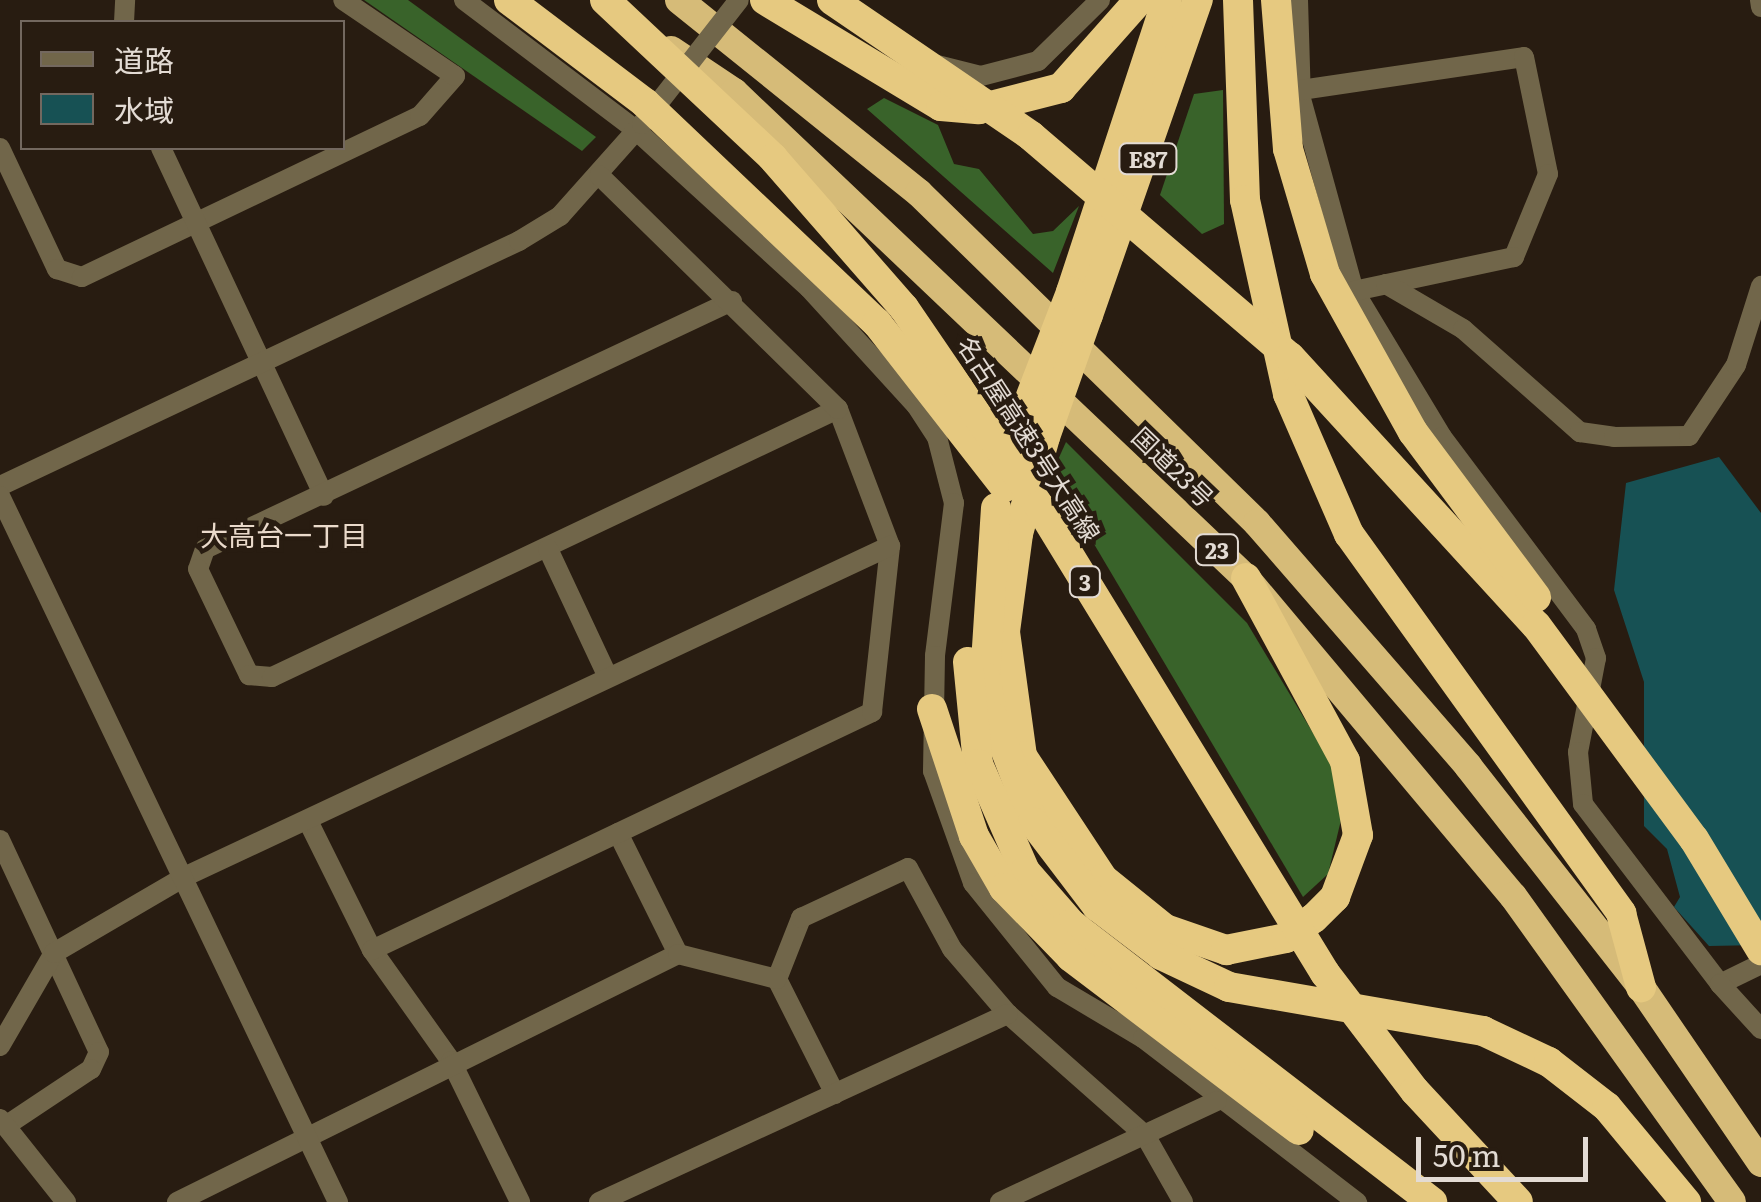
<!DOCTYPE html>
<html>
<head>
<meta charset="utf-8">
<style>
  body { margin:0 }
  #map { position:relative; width:1761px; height:1202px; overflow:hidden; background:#281c11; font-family:Literata,"Noto Sans JP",serif }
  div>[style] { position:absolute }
  .forest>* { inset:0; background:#39632a }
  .water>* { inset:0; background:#175154 }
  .minor>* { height:20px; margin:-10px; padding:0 10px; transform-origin:10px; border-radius:10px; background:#71664a }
  .tertiary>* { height:20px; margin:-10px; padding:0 10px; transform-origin:10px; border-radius:10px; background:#71664a }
  .trunk>* { height:28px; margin:-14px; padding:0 14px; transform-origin:14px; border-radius:14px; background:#d6bb78 }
  .motorway>* { height:30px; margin:-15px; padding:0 15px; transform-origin:15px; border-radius:15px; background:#e6c980 }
  .minor-bridge>* { height:20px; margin:-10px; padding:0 10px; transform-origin:10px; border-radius:10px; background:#71664a }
  .motorway-bridge>* { height:30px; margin:-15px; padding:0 15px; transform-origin:15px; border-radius:15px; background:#e6c980 }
  span { translate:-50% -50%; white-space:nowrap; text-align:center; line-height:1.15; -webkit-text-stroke:9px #281c11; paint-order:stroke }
  .shield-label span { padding:2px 8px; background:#281c11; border:2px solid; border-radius:8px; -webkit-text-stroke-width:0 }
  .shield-label { font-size:22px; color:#e3dbd4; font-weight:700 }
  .street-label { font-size:25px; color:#e3dbd4 }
  .neighbourhood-label { font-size:28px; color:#eadacb }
  .legend { position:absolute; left:20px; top:20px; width:325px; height:130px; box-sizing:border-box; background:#281c11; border:2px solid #73685f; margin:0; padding:12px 18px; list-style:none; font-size:30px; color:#e3dbd4 }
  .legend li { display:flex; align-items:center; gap:20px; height:50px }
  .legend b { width:50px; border:2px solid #73685f }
  .scale { position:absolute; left:1416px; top:1137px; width:172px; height:45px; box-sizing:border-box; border:5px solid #e3dbd4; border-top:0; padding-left:12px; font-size:30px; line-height:35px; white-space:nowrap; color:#e3dbd4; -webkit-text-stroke:8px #281c11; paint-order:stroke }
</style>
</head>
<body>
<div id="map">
  <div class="forest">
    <div style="clip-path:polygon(364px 0,408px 0,596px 137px,582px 151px)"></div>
    <div style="clip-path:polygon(1223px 90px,1224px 224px,1202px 234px,1160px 195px,1194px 94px)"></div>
    <div style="clip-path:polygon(884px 98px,938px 125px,954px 164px,979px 169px,1033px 234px,1053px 231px,1079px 206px,1053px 273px,867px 109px)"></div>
    <div style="clip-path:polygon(1066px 442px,1247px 623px,1331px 763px,1341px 820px,1328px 874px,1303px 897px,1052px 473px)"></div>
  </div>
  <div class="water">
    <div style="clip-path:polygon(1719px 457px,1761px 513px,1761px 945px,1709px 946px,1674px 907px,1680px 897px,1667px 849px,1644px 826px,1644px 682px,1614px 590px,1626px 483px)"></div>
  </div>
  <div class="minor">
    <div style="left:464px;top:0;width:217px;rotate:37.1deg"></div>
    <div style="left:637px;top:131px;width:233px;rotate:42.4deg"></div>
    <div style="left:809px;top:288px;width:159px;rotate:47.6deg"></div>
    <div style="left:916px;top:405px;width:38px;rotate:57deg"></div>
    <div style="left:937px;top:437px;width:68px;rotate:75.6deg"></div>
    <div style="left:954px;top:503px;width:154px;rotate:97.1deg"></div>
    <div style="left:935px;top:656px;width:115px;rotate:91deg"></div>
    <div style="left:933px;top:771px;width:119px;rotate:70.3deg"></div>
    <div style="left:973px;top:883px;width:134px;rotate:51.1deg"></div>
    <div style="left:1057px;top:987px;width:100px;rotate:30.7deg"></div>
    <div style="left:1143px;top:1038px;width:270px;rotate:37.5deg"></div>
    <div style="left:1298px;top:0;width:99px;rotate:88.3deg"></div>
    <div style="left:1301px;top:99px;width:199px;rotate:74.6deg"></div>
    <div style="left:1354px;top:291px;width:170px;rotate:58.9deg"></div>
    <div style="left:1442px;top:437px;width:240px;rotate:53.1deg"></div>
    <div style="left:1586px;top:629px;width:31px;rotate:71deg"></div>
    <div style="left:1596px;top:658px;width:96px;rotate:100.8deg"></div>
    <div style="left:1578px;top:752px;width:52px;rotate:84.5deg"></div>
    <div style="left:1583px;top:804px;width:226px;rotate:52.7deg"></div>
    <div style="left:1720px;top:984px;width:46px;rotate:-26deg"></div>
    <div style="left:1760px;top:0;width:7px;rotate:82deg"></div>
    <div style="left:124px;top:22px;width:22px;rotate:-87deg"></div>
    <div style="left:937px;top:65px;width:45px;rotate:14deg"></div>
    <div style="left:981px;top:76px;width:59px;rotate:-14.7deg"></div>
    <div style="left:1038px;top:61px;width:87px;rotate:-44.5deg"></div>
    <div style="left:1301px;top:90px;width:225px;rotate:-8.4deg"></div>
    <div style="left:1524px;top:57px;width:119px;rotate:78.4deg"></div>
    <div style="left:1548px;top:174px;width:90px;rotate:112.3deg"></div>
    <div style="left:1514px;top:257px;width:164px;rotate:168deg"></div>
    <div style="left:0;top:148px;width:134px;rotate:64.8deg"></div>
    <div style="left:57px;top:269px;width:26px;rotate:18deg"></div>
    <div style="left:82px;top:277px;width:374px;rotate:-25.5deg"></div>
    <div style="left:420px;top:116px;width:53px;rotate:-48.8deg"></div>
    <div style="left:455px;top:76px;width:135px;rotate:-145.8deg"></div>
    <div style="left:161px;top:148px;width:384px;rotate:64.9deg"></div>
    <div style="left:1386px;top:284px;width:89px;rotate:30.3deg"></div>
    <div style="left:1463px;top:329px;width:156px;rotate:41.4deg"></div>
    <div style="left:1580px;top:432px;width:34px;rotate:8deg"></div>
    <div style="left:1614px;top:437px;width:75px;rotate:-0.8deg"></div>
    <div style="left:1689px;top:436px;width:85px;rotate:-56.5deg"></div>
    <div style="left:1736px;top:365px;width:83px;rotate:-72.4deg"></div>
    <div style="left:732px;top:301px;width:582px;rotate:154.8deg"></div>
    <div style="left:205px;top:549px;width:21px;rotate:109deg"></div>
    <div style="left:198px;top:569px;width:118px;rotate:64.3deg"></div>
    <div style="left:249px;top:675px;width:23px;rotate:5deg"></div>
    <div style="left:272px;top:677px;width:626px;rotate:-25.34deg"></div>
    <div style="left:0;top:486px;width:574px;rotate:-25.27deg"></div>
    <div style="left:519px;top:241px;width:48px;rotate:-31.4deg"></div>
    <div style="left:560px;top:216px;width:123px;rotate:-48.3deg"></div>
    <div style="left:548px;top:549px;width:141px;rotate:64.9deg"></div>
    <div style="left:308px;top:821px;width:144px;rotate:63.6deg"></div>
    <div style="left:372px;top:950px;width:136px;rotate:54.6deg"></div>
    <div style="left:451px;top:1061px;width:157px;rotate:63.9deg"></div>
    <div style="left:618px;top:833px;width:135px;rotate:63.6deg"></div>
    <div style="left:0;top:840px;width:234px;rotate:65deg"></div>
    <div style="left:99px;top:1052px;width:19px;rotate:115deg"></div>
    <div style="left:91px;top:1069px;width:101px;rotate:146.3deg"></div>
    <div style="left:372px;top:950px;width:554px;rotate:-25.45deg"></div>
    <div style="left:872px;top:712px;width:167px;rotate:-83.8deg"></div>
    <div style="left:890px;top:546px;width:147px;rotate:-110.8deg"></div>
    <div style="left:838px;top:409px;width:334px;rotate:-135.6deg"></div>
    <div style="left:1720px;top:984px;width:61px;rotate:47.7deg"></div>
    <div style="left:0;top:1046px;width:108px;rotate:-59.9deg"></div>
    <div style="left:54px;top:953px;width:151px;rotate:-30.3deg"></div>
    <div style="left:184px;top:877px;width:780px;rotate:-25.12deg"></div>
    <div style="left:835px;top:1094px;width:129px;rotate:-116.8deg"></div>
    <div style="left:777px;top:979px;width:66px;rotate:-68.5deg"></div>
    <div style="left:801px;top:918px;width:118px;rotate:-25deg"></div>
    <div style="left:908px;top:868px;width:92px;rotate:61.5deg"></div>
    <div style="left:952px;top:949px;width:86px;rotate:49.3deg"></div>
    <div style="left:1008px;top:1014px;width:183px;rotate:41.5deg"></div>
    <div style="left:1145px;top:1135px;width:77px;rotate:60.4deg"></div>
    <div style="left:0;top:1119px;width:106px;rotate:51.5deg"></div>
    <div style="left:177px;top:1202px;width:559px;rotate:-26.34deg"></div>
    <div style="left:678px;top:954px;width:102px;rotate:14.2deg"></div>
    <div style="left:599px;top:1202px;width:450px;rotate:-24.7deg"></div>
    <div style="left:1000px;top:1202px;width:239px;rotate:-25deg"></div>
  </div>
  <div class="tertiary">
    <div style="left:0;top:496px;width:783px;rotate:64.42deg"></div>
  </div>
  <div class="trunk">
    <div style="left:679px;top:0;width:308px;rotate:38.8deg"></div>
    <div style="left:919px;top:193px;width:472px;rotate:44.3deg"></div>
    <div style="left:1257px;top:523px;width:322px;rotate:49deg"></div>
    <div style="left:1468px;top:766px;width:281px;rotate:51.9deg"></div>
    <div style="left:1641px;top:987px;width:213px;rotate:55.7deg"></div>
    <div style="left:671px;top:50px;width:76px;rotate:33.7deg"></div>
    <div style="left:734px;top:92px;width:706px;rotate:43.51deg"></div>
    <div style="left:1246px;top:578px;width:415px;rotate:50deg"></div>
    <div style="left:1513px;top:896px;width:376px;rotate:54.4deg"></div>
  </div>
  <div class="motorway">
    <div style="left:765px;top:0;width:205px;rotate:31.1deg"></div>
    <div style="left:941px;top:106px;width:38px;rotate:5deg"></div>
    <div style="left:979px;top:109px;width:85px;rotate:-14.4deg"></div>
    <div style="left:1061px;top:88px;width:118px;rotate:-48.4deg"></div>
    <div style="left:1238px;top:0;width:200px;rotate:88deg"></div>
    <div style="left:1245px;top:200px;width:199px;rotate:77.5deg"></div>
    <div style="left:1288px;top:394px;width:153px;rotate:66.5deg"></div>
    <div style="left:1349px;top:534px;width:467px;rotate:54.3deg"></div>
    <div style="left:1621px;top:913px;width:77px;rotate:74.9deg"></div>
    <div style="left:1071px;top:292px;width:307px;rotate:-71.8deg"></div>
    <div style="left:1088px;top:315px;width:334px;rotate:-70.8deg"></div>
    <div style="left:1045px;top:437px;width:101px;rotate:105.6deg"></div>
    <div style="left:1018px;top:534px;width:99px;rotate:97.6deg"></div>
    <div style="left:1005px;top:632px;width:125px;rotate:82.2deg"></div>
    <div style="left:1022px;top:756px;width:147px;rotate:56.6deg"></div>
    <div style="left:1103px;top:879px;width:80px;rotate:38.9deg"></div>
    <div style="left:1165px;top:929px;width:65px;rotate:19deg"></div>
    <div style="left:1226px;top:950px;width:61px;rotate:-11.3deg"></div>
    <div style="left:1286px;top:938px;width:34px;rotate:-36deg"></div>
    <div style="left:1314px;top:918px;width:30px;rotate:-45deg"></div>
    <div style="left:1335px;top:897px;width:66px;rotate:-69.6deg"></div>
    <div style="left:1358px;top:835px;width:75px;rotate:-100deg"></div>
    <div style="left:1345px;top:761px;width:208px;rotate:-118.4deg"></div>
    <div style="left:1004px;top:481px;width:70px;rotate:-73.4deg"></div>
    <div style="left:996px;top:508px;width:169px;rotate:93.7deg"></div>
    <div style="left:985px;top:677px;width:41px;rotate:78.7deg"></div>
    <div style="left:993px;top:717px;width:112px;rotate:69.1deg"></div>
    <div style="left:1033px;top:822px;width:106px;rotate:52.7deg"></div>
    <div style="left:1097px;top:906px;width:81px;rotate:37.4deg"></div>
    <div style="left:1161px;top:955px;width:75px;rotate:25.2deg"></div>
    <div style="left:1229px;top:987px;width:258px;rotate:9.8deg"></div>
    <div style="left:1483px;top:1031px;width:73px;rotate:25.2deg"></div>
    <div style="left:1549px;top:1062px;width:73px;rotate:37.8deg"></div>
    <div style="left:1607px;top:1107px;width:124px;rotate:50.3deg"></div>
    <div style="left:968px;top:662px;width:102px;rotate:84.4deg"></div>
    <div style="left:978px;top:764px;width:117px;rotate:66.3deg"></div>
    <div style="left:1025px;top:871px;width:70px;rotate:49deg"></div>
    <div style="left:1071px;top:924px;width:456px;rotate:37.6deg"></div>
    <div style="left:932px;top:709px;width:134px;rotate:71.7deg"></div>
    <div style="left:974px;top:836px;width:60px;rotate:60deg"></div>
    <div style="left:1004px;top:888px;width:96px;rotate:45.8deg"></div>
    <div style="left:1071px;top:957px;width:286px;rotate:37.2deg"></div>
    <div style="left:1694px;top:839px;width:130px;rotate:58.9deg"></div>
  </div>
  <div class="minor-bridge">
    <div style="left:642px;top:124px;width:157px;rotate:-52deg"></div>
  </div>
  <div class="motorway-bridge">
    <div style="left:509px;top:0;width:171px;rotate:37.1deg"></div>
    <div style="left:645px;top:103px;width:320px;rotate:43.5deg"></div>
    <div style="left:877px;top:323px;width:208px;rotate:52deg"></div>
    <div style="left:605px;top:0;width:231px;rotate:43.2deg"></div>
    <div style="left:773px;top:158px;width:199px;rotate:48.9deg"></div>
    <div style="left:904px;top:308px;width:240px;rotate:55.7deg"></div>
    <div style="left:1039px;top:506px;width:548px;rotate:58.52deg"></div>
    <div style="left:1325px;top:973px;width:148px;rotate:52.7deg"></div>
    <div style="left:1415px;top:1091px;width:151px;rotate:47.1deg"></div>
    <div style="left:832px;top:0;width:241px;rotate:34.3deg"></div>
    <div style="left:1031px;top:136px;width:340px;rotate:40.5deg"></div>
    <div style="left:1290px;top:357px;width:364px;rotate:47.5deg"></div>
    <div style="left:1536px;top:625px;width:266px;rotate:53.6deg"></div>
    <div style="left:1276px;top:0;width:149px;rotate:85.4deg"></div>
    <div style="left:1288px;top:149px;width:130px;rotate:73.5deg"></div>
    <div style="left:1325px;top:274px;width:181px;rotate:60.9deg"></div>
    <div style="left:1413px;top:432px;width:206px;rotate:53.3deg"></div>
    <div style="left:1024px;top:414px;width:131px;rotate:-68.9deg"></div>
    <div style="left:1045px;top:437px;width:129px;rotate:-70.6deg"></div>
  </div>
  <div class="shield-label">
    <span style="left:1148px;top:159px">E87</span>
    <span style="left:1217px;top:550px">23</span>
    <span style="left:1085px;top:582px">3</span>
  </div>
  <div class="street-label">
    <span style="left:1029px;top:439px;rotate:57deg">名古屋高速3号大高線</span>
    <span style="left:1173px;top:467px;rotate:44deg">国道23号</span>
  </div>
  <div class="neighbourhood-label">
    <span style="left:284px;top:534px">大高台一丁目</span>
  </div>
  <ul class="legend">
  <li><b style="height:12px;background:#71664a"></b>道路</li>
  <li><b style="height:28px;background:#175154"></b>水域</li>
  </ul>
  <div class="scale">50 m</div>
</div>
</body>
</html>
